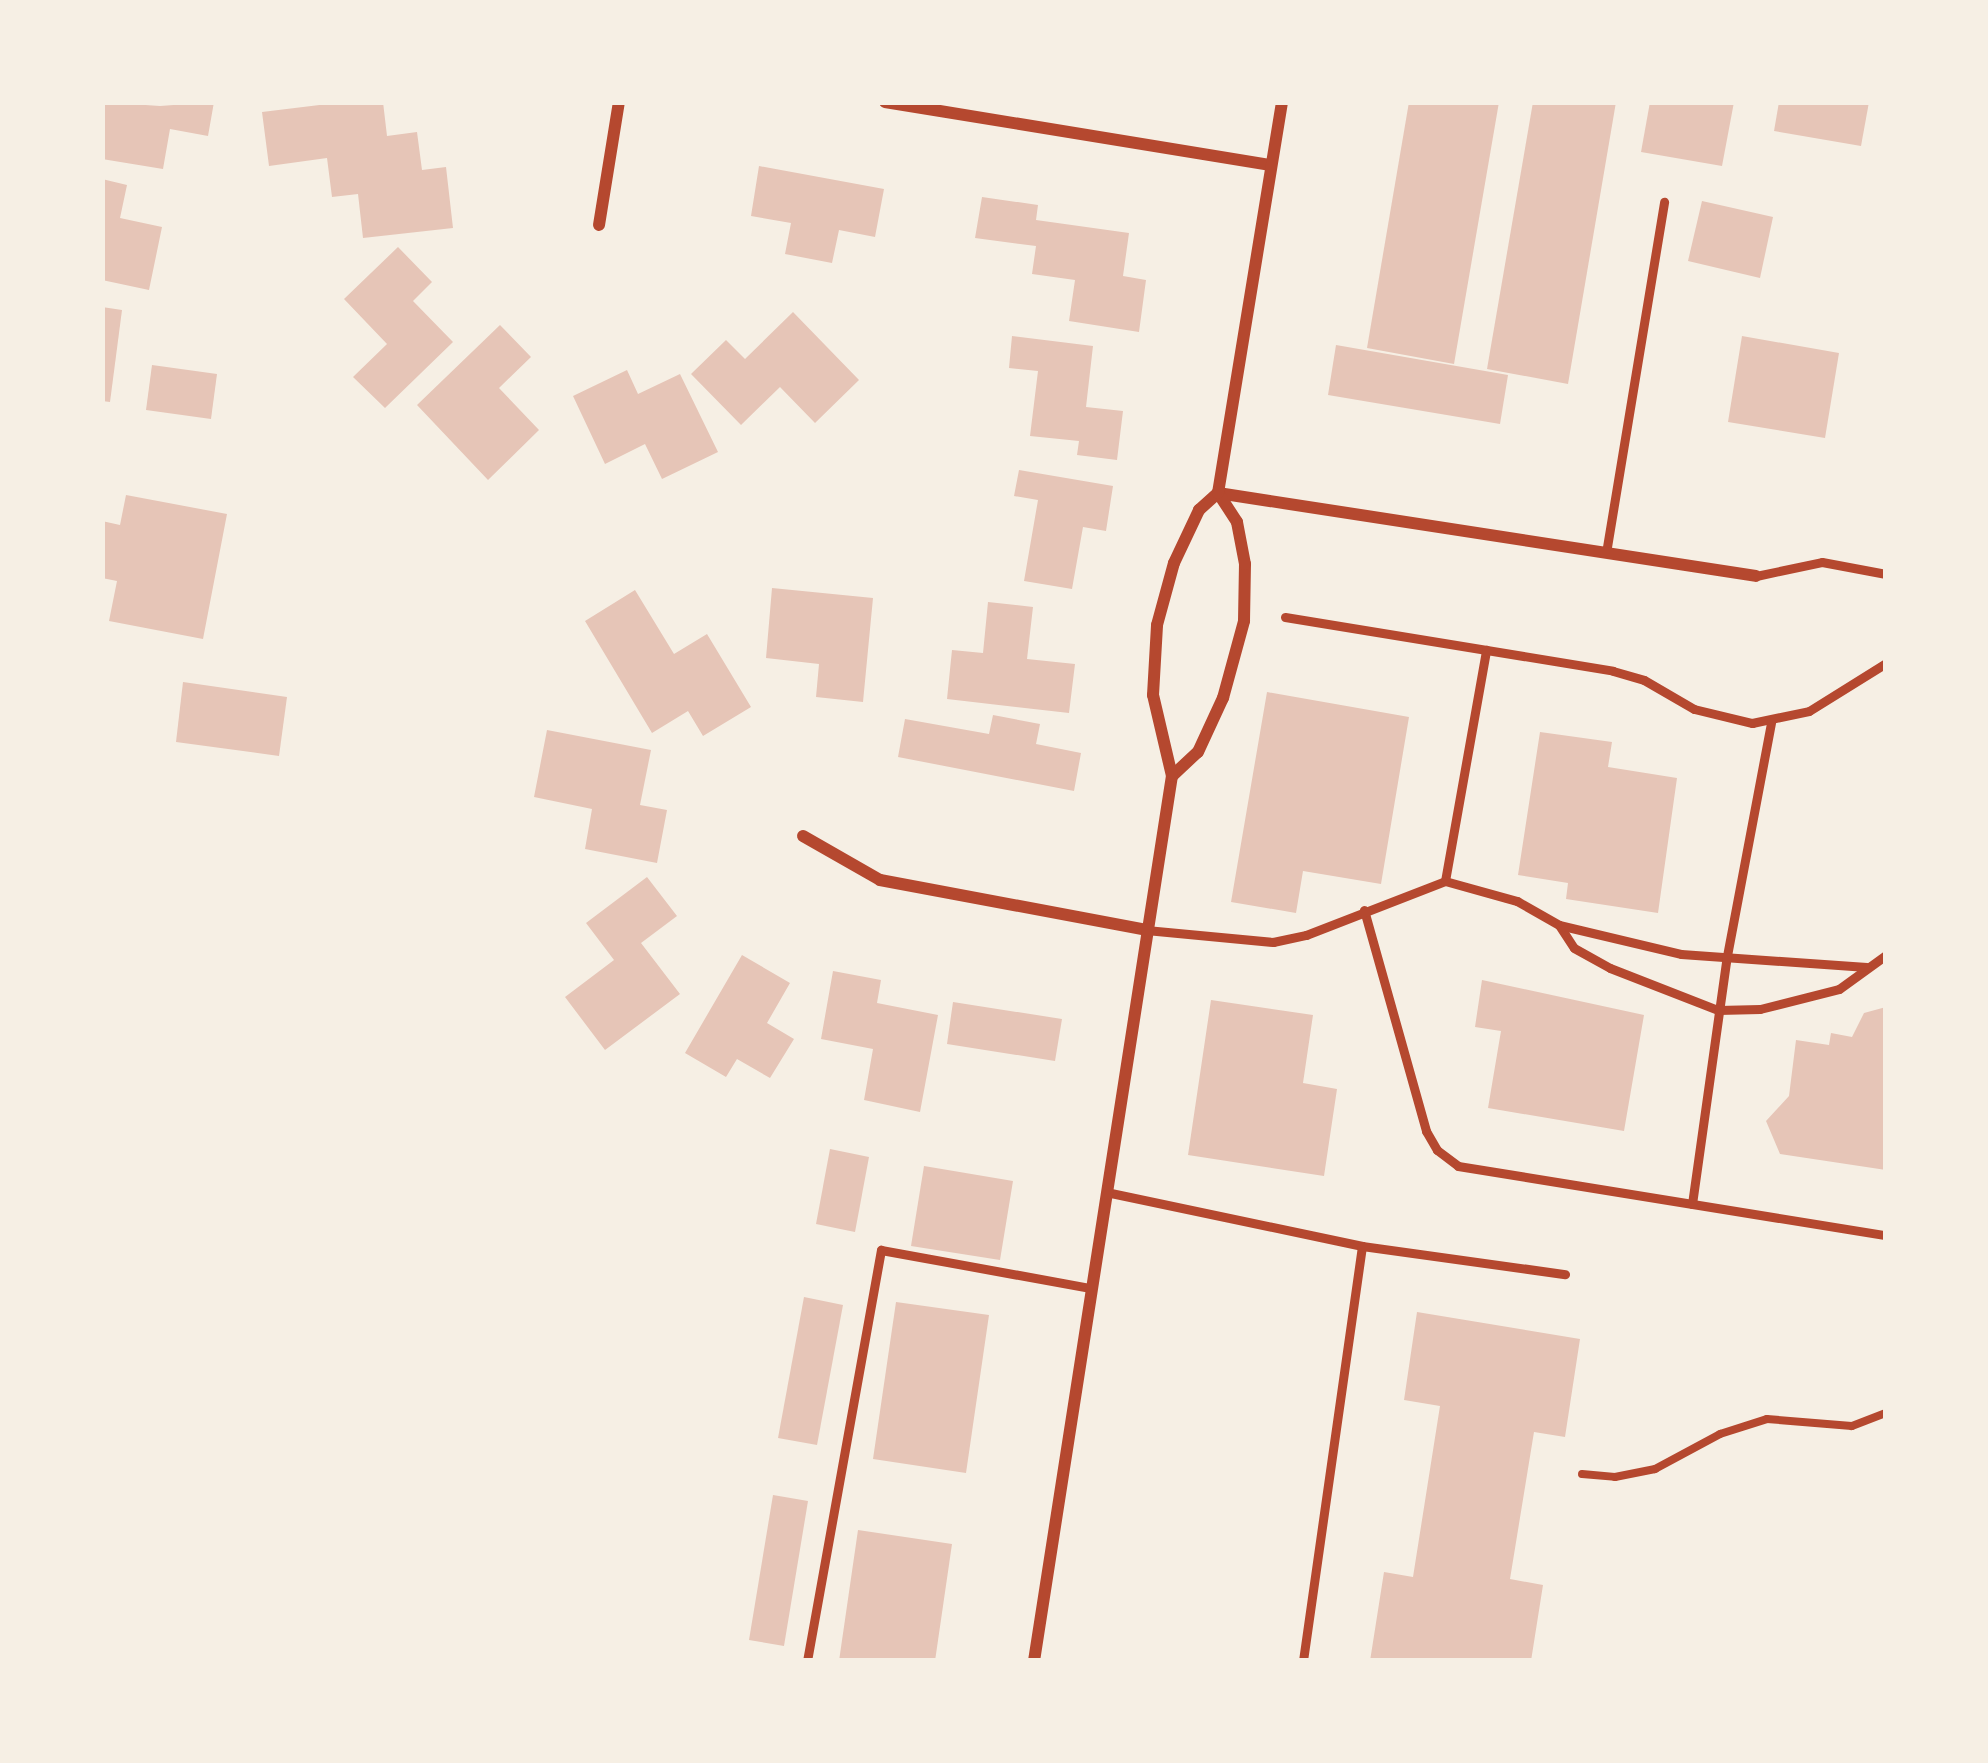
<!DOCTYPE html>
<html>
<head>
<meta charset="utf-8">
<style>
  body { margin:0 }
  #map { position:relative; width:1988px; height:1763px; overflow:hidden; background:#f6efe4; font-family:Karla,sans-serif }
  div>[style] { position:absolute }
  .building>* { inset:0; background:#e6c5b7 }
  .path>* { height:8px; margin:-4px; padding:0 4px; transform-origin:4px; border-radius:4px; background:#b5482f }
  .service>* { height:9px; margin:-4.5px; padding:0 4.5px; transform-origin:4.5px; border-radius:4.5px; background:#b5482f }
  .minor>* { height:12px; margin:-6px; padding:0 6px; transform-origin:6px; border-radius:6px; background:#b5482f }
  span { translate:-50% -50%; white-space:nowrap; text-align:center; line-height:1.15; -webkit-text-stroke:10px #f6efe4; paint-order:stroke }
  .frame { position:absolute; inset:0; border:105px solid #f6efe4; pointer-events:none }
</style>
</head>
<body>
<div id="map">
  <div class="building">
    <div style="clip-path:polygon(102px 102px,160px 106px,214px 102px,208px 136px,170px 129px,163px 169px,102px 159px)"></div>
    <div style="clip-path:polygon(344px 102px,383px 102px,387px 136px,417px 132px,422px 170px,446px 167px,453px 228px,363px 238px,358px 194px,332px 197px,327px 158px,269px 166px,262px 112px)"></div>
    <div style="clip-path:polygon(1409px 102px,1499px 102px,1454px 364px,1367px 348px)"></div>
    <div style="clip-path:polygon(1533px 102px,1616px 102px,1568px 384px,1487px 369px)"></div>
    <div style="clip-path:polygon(1650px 102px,1734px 102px,1722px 166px,1641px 152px)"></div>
    <div style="clip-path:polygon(1779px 102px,1869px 102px,1861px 146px,1774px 131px)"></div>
    <div style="clip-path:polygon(759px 166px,884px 189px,875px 237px,839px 230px,832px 263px,785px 254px,791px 223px,751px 216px)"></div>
    <div style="clip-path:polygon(102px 179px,127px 185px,120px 218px,162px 227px,149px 290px,102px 280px)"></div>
    <div style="clip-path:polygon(982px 197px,1038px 205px,1036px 220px,1129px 233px,1123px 276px,1146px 280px,1139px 332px,1069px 321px,1075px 280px,1032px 274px,1036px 246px,975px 238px)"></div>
    <div style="clip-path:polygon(1702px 201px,1773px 217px,1760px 278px,1688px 261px)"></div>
    <div style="clip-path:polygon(398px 247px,432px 282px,413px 301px,453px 342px,385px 408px,353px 377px,387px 344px,344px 299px)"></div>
    <div style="clip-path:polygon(102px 307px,122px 310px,110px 402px,102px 401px)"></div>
    <div style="clip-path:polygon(793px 312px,859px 380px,815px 423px,780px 387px,741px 425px,691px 374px,726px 340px,745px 359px)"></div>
    <div style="clip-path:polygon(500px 325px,531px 357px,499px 388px,539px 430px,488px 480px,417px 405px)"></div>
    <div style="clip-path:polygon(1012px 336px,1093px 346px,1086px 407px,1123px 411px,1117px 460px,1077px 455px,1079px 441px,1030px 436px,1038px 371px,1009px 368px)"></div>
    <div style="clip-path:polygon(1742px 336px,1839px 353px,1825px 438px,1728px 422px)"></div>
    <div style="clip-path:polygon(1336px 345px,1508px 375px,1500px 424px,1328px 395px)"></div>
    <div style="clip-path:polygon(152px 365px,217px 374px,211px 419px,146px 410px)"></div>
    <div style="clip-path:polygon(627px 370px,638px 394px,680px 374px,718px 452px,662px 479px,645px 444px,605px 464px,573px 396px)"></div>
    <div style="clip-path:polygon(1019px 470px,1113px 486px,1106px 531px,1083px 527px,1072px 589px,1024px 581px,1038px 500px,1014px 496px)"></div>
    <div style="clip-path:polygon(126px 495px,227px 514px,203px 639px,109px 621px,117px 581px,102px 578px,102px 521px,120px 525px)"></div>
    <div style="clip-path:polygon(772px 588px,873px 598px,863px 702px,816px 697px,819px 664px,766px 658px)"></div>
    <div style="clip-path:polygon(635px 590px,674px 654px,707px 634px,751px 707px,703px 736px,688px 711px,652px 733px,585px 621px)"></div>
    <div style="clip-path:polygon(988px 602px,1033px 607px,1027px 659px,1075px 664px,1069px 713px,947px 699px,952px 650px,983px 653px)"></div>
    <div style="clip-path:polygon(183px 682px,287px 697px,279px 756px,176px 742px)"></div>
    <div style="clip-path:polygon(1267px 692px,1409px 717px,1381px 884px,1303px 871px,1296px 913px,1231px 902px)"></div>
    <div style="clip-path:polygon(993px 715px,1040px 724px,1036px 744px,1081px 753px,1074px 791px,898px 757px,905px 719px,989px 734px)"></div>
    <div style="clip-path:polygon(547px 730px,651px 750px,640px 805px,667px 810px,657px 863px,585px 849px,592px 809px,534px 797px)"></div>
    <div style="clip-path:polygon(1540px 732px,1612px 742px,1608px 767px,1677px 778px,1658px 913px,1566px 899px,1568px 883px,1518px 875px)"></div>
    <div style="clip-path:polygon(647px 877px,677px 916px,641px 943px,680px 994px,605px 1050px,565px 997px,614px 960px,586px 923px)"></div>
    <div style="clip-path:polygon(742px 955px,790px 983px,767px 1023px,794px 1039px,770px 1078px,737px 1059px,726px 1077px,685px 1053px)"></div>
    <div style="clip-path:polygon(833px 971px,881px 980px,877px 1003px,938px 1015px,920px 1112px,864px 1100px,873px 1049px,821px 1039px)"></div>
    <div style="clip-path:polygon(1482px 980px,1644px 1015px,1624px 1131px,1488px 1108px,1501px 1031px,1475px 1027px)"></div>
    <div style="clip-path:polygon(1211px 1000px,1313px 1015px,1303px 1083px,1337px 1089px,1324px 1176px,1188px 1155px)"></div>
    <div style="clip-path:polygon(953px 1002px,1062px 1019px,1055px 1061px,947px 1044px)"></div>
    <div style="clip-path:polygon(1886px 1007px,1886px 1170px,1780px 1154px,1766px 1121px,1789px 1096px,1796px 1040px,1829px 1045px,1831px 1033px,1852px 1037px,1864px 1013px)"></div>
    <div style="clip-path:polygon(830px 1149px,869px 1157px,855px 1232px,816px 1224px)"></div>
    <div style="clip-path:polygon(924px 1166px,1013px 1181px,1000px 1260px,911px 1246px)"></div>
    <div style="clip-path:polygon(804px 1297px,843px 1305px,817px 1445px,778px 1438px)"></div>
    <div style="clip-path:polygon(896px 1302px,989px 1315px,966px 1473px,873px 1459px)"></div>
    <div style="clip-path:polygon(1417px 1312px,1580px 1339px,1565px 1437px,1534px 1432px,1510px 1579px,1543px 1585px,1531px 1661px,1370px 1661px,1384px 1572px,1413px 1577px,1440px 1406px,1404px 1400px)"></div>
    <div style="clip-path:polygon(773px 1495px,808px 1501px,784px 1646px,749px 1640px)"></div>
    <div style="clip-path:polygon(858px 1530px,952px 1544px,935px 1661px,839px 1661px)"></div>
  </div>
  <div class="path">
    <div style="left:1582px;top:1474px;width:33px;rotate:5deg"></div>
    <div style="left:1615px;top:1477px;width:41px;rotate:-11.3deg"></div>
    <div style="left:1655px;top:1469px;width:74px;rotate:-28.3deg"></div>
    <div style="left:1720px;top:1434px;width:49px;rotate:-17.7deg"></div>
    <div style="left:1767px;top:1419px;width:85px;rotate:4.7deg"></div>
    <div style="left:1852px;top:1426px;width:36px;rotate:-21deg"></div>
  </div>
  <div class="service">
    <div style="left:1606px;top:553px;width:356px;rotate:-80.6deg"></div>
    <div style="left:1756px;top:576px;width:67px;rotate:-12deg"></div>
    <div style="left:1822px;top:562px;width:65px;rotate:10.6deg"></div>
    <div style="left:1285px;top:617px;width:332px;rotate:9.3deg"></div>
    <div style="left:1613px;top:671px;width:32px;rotate:16deg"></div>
    <div style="left:1644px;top:680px;width:58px;rotate:30.1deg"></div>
    <div style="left:1694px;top:709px;width:60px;rotate:13.6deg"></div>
    <div style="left:1752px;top:723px;width:58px;rotate:-11.9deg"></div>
    <div style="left:1809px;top:711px;width:91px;rotate:-31.9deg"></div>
    <div style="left:1445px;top:881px;width:235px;rotate:-79.9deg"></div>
    <div style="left:1364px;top:910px;width:230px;rotate:74.3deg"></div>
    <div style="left:1426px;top:1131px;width:22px;rotate:60deg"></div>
    <div style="left:1437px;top:1150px;width:26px;rotate:37deg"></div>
    <div style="left:1458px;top:1166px;width:434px;rotate:9.2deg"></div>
    <div style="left:1559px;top:925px;width:27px;rotate:57deg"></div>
    <div style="left:1574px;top:948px;width:41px;rotate:29.1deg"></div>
    <div style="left:1610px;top:968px;width:116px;rotate:21.3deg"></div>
    <div style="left:1718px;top:1010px;width:42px;rotate:-1.4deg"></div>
    <div style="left:1760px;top:1009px;width:81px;rotate:-14.2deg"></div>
    <div style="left:1839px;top:989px;width:58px;rotate:-35.9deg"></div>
    <div style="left:1146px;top:930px;width:128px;rotate:5.4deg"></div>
    <div style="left:1273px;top:942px;width:34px;rotate:-12deg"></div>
    <div style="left:1306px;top:935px;width:149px;rotate:-21.2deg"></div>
    <div style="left:1445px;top:881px;width:75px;rotate:15.5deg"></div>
    <div style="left:1517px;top:901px;width:48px;rotate:29.7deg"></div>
    <div style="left:1559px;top:925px;width:125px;rotate:13.4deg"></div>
    <div style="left:1681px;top:954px;width:186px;rotate:4deg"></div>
    <div style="left:1106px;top:1192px;width:262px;rotate:11.9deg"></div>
    <div style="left:1362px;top:1246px;width:419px;rotate:98.1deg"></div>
    <div style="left:1692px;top:1204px;width:245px;rotate:-82deg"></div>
    <div style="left:1726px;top:961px;width:243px;rotate:-79.3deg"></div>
    <div style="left:1362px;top:1246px;width:205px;rotate:7.9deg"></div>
    <div style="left:807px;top:1661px;width:418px;rotate:-79.8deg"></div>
    <div style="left:881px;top:1250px;width:213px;rotate:10.3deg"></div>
  </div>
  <div class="minor">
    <div style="left:885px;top:102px;width:391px;rotate:9.3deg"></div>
    <div style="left:599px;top:225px;width:125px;rotate:-80.8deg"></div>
    <div style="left:1218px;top:493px;width:544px;rotate:8.77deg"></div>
    <div style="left:1172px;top:776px;width:35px;rotate:-43deg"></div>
    <div style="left:1198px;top:752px;width:60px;rotate:-65.2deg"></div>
    <div style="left:1223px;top:698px;width:80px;rotate:-74.7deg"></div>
    <div style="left:1244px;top:621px;width:57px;rotate:-89deg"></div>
    <div style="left:1245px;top:564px;width:43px;rotate:-100.8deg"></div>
    <div style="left:1237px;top:522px;width:35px;rotate:-123deg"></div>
    <div style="left:803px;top:836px;width:89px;rotate:29.7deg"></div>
    <div style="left:880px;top:880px;width:271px;rotate:10.6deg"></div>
    <div style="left:1034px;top:1661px;width:896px;rotate:-81.14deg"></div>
    <div style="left:1172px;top:776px;width:83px;rotate:-103.2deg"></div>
    <div style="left:1153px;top:695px;width:70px;rotate:-86.7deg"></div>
    <div style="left:1157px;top:625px;width:64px;rotate:-74.7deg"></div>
    <div style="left:1174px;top:563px;width:59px;rotate:-64.7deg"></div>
    <div style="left:1199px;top:510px;width:25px;rotate:-42deg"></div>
    <div style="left:1218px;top:493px;width:396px;rotate:-80.7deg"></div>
  </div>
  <div class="frame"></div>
</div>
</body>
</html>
